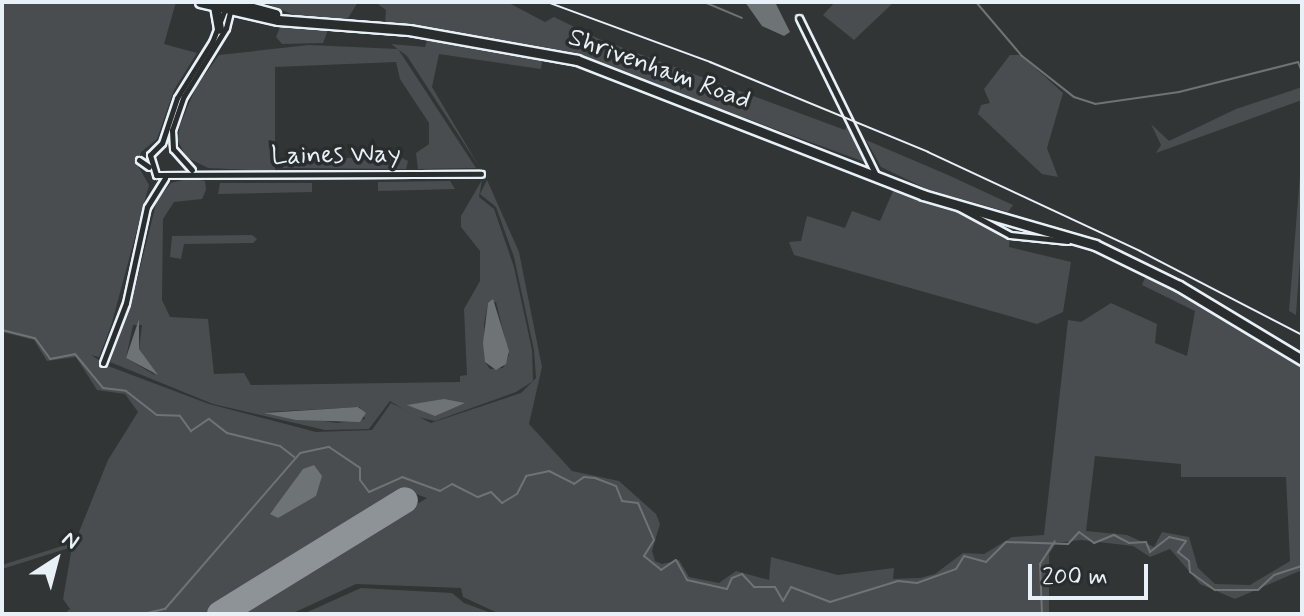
<!DOCTYPE html>
<html>
<head>
<meta charset="utf-8">
<style>
  body { margin:0 }
  #map { position:relative; width:1304px; height:616px; overflow:hidden; background:#323536; font-family:Mynerve,sans-serif }
  div>[style] { position:absolute }
  .green>* { inset:0; background:#494d4f }
  .water>* { inset:0; background:#6e7376 }
  .stream>* { height:2px; margin:-1px; padding:0 1px; transform-origin:1px; border-radius:1px; background:#6e7376 }
  .runway>* { height:26px; margin:-13px; padding:0 13px; transform-origin:13px; border-radius:13px; background:#8d9397 }
  .roads { filter:drop-shadow(2px 0 #e8f1f8) drop-shadow(-2px 0 #e8f1f8) drop-shadow(0 2px #e8f1f8) drop-shadow(0 -2px #e8f1f8) }
  .minor>* { height:5px; margin:-2.5px; padding:0 2.5px; transform-origin:2.5px; border-radius:2.5px; background:#2a2d2e }
  .highway>* { height:9px; margin:-4.5px; padding:0 4.5px; transform-origin:4.5px; border-radius:4.5px; background:#2a2d2e }
  .rail>* { height:2px; margin:-1px; padding:0 1px; transform-origin:1px; border-radius:1px; background:#e8f1f8 }
  span { translate:-50% -50%; white-space:nowrap; text-align:center; line-height:1.15; -webkit-text-stroke:7px #2a2d2e; paint-order:stroke }
  .street-label { font-size:26px; color:#e8f1f8 }
  .frame { position:absolute; inset:0; border:4px solid #e8f1f8; pointer-events:none }
  .north { position:absolute; left:16px; top:520px; width:80px; height:80px; -webkit-text-stroke:6px #2a2d2e; paint-order:stroke; rotate:36deg; font-size:22px; font-weight:700; line-height:32px; text-align:center; color:#e8f1f8 }
  .north::after { content:''; display:block; margin:auto; width:28px; height:36px; background:#e8f1f8; clip-path:polygon(50% 0,100% 100%,50% 72%,0 100%) }
  .scale { position:absolute; left:1028px; top:564px; width:120px; height:36px; box-sizing:border-box; border:4px solid #e8f1f8; border-top:0; padding-left:10px; font-size:24px; line-height:28px; white-space:nowrap; color:#e8f1f8; -webkit-text-stroke:6px #2a2d2e; paint-order:stroke }
</style>
</head>
<body>
<div id="map">
  <div class="green">
    <div style="clip-path:polygon(evenodd,2px 2px,176px 2px,164px 44px,197px 53px,174px 90px,157px 139px,141px 152px,138px 166px,149px 185px,111px 326px,99px 357px,91px 355px,108px 366px,209px 404px,316px 432px,372px 430px,391px 403px,431px 423px,521px 393px,536px 378px,534px 350px,514px 257px,496px 207px,480px 194px,487px 180px,519px 252px,542px 367px,529px 424px,572px 471px,619px 481px,656px 514px,660px 524px,652px 551px,655px 561px,662px 564px,679px 560px,689px 577px,719px 583px,736px 571px,769px 580px,771px 557px,838px 575px,894px 568px,893px 579px,920px 578px,935px 574px,963px 553px,984px 554px,1012px 537px,1044px 535px,1068px 320px,1081px 322px,1111px 303px,1157px 324px,1155px 343px,1187px 356px,1195px 311px,1142px 285px,1147px 273px,1302px 367px,1302px 570px,1235px 599px,1200px 584px,1170px 549px,1150px 557px,1133px 546px,1081px 540px,1056px 543px,1049px 554px,1049px 614px,500px 614px,463px 597px,461px 588px,356px 584px,291px 614px,235px 614px,427px 498px,407px 491px,204px 614px,64px 614px,70px 609px,63px 599px,72px 547px,2px 569px,2px 565px,75px 542px,108px 460px,138px 412px,125px 394px,97px 390px,76px 357px,47px 361px,34px 340px,2px 332px,2px 2px,1095px 456px,1181px 464px,1181px 477px,1286px 477px,1290px 561px,1250px 585px,1215px 584px,1198px 568px,1189px 537px,1162px 532px,1154px 547px,1127px 535px,1086px 531px,1095px 456px,2px 2px,314px 465px,316px 496px,270px 513px,295px 487px,297px 477px,314px 465px)"></div>
    <div style="clip-path:polygon(263px 2px,358px 2px,345px 23px,294px 15px)"></div>
    <div style="clip-path:polygon(375px 2px,507px 2px,545px 22px,554px 17px,599px 39px,845px 130px,847px 125px,854px 129px,870px 164px,572px 54px,385px 25px,386px 10px)"></div>
    <div style="clip-path:polygon(835px 2px,894px 2px,854px 40px,823px 15px)"></div>
    <div style="clip-path:polygon(281px 25px,328px 30px,323px 43px,282px 44px,276px 37px)"></div>
    <div style="clip-path:polygon(428px 37px,543px 56px,541px 69px,439px 54px,432px 87px,480px 168px,407px 56px,391px 44px,425px 47px)"></div>
    <div style="clip-path:polygon(309px 45px,398px 49px,476px 168px,418px 169px,416px 153px,429px 144px,429px 123px,400px 79px,396px 62px,275px 67px,275px 171px,208px 168px,186px 157px,178px 141px,180px 125px,196px 87px,219px 55px)"></div>
    <div style="clip-path:polygon(1010px 55px,1021px 55px,1063px 93px,1047px 148px,1058px 177px,1042px 174px,978px 114px,981px 105px,990px 103px,984px 89px)"></div>
    <div style="clip-path:polygon(1302px 87px,1302px 100px,1156px 153px,1161px 145px,1151px 124px,1169px 141px,1236px 109px)"></div>
    <div style="clip-path:polygon(866px 140px,948px 175px,1013px 205px,1008px 212px,929px 190px,881px 167px)"></div>
    <div style="clip-path:polygon(1302px 151px,1302px 232px,1296px 315px,1289px 311px)"></div>
    <div style="clip-path:polygon(400px 157px,408px 161px,406px 169px,283px 168px,283px 159px)"></div>
    <div style="clip-path:polygon(evenodd,190px 178px,205px 181px,206px 190px,202px 199px,174px 202px,163px 219px,162px 300px,170px 317px,208px 319px,214px 374px,244px 373px,251px 385px,460px 382px,460px 376px,467px 375px,464px 309px,480px 281px,480px 251px,461px 227px,461px 216px,482px 180px,479px 197px,494px 209px,514px 267px,532px 350px,533px 381px,516px 392px,435px 421px,414px 416px,390px 401px,369px 429px,325px 430px,213px 404px,110px 362px,131px 304px,157px 200px,171px 183px,190px 178px,496px 302px,509px 355px,503px 368px,490px 369px,485px 362px,484px 324px,488px 303px,496px 302px,190px 178px,133px 325px,142px 325px,139px 349px,155px 375px,126px 358px,133px 325px,190px 178px,360px 407px,365px 419px,337px 423px,266px 412px,360px 407px)"></div>
    <div style="clip-path:polygon(450px 181px,455px 189px,378px 191px,378px 182px)"></div>
    <div style="clip-path:polygon(220px 183px,312px 183px,312px 192px,218px 194px)"></div>
    <div style="clip-path:polygon(894px 189px,955px 209px,1010px 237px,1009px 247px,1071px 262px,1063px 312px,1037px 324px,794px 255px,789px 242px,801px 241px,807px 216px,845px 228px,852px 211px,880px 221px)"></div>
    <div style="clip-path:polygon(252px 235px,257px 239px,253px 243px,184px 244px,181px 259px,170px 257px,172px 236px)"></div>
    <div style="clip-path:polygon(410px 493px,416px 501px,407px 508px,231px 614px,209px 614px)"></div>
    <div style="clip-path:polygon(361px 588px,452px 593px,464px 603px,494px 614px,303px 614px)"></div>
  </div>
  <div class="water">
    <div style="clip-path:polygon(745px 2px,775px 2px,790px 32px,784px 36px,762px 26px)"></div>
    <div style="clip-path:polygon(493px 299px,509px 351px,506px 364px,496px 370px,485px 362px,483px 343px,488px 303px)"></div>
    <div style="clip-path:polygon(139px 319px,139px 349px,158px 375px,126px 358px)"></div>
    <div style="clip-path:polygon(444px 399px,465px 403px,435px 416px,407px 405px)"></div>
    <div style="clip-path:polygon(358px 407px,366px 413px,360px 422px,296px 420px,264px 413px)"></div>
    <div style="clip-path:polygon(314px 465px,322px 476px,316px 496px,278px 518px,270px 514px,303px 469px)"></div>
  </div>
  <div class="stream">
    <div style="left:704px;top:2px;width:41px;rotate:22.8deg"></div>
    <div style="left:976px;top:2px;width:71px;rotate:49.6deg"></div>
    <div style="left:1022px;top:56px;width:66px;rotate:38.3deg"></div>
    <div style="left:1074px;top:97px;width:22px;rotate:18deg"></div>
    <div style="left:1095px;top:104px;width:85px;rotate:-8.1deg"></div>
    <div style="left:1179px;top:92px;width:123px;rotate:-14.1deg"></div>
    <div style="left:1298px;top:62px;width:11px;rotate:68deg"></div>
    <div style="left:2px;top:330px;width:34px;rotate:14deg"></div>
    <div style="left:35px;top:338px;width:26px;rotate:54deg"></div>
    <div style="left:50px;top:359px;width:25px;rotate:-11deg"></div>
    <div style="left:75px;top:354px;width:44px;rotate:50.5deg"></div>
    <div style="left:103px;top:388px;width:23px;rotate:7deg"></div>
    <div style="left:126px;top:391px;width:39px;rotate:38deg"></div>
    <div style="left:157px;top:415px;width:23px;rotate:2deg"></div>
    <div style="left:180px;top:416px;width:19px;rotate:54deg"></div>
    <div style="left:191px;top:431px;width:22px;rotate:-34deg"></div>
    <div style="left:209px;top:419px;width:23px;rotate:38deg"></div>
    <div style="left:227px;top:433px;width:55px;rotate:13.8deg"></div>
    <div style="left:280px;top:446px;width:18px;rotate:38deg"></div>
    <div style="left:143px;top:614px;width:23px;rotate:-13deg"></div>
    <div style="left:165px;top:609px;width:206px;rotate:-49.1deg"></div>
    <div style="left:300px;top:453px;width:30px;rotate:-12deg"></div>
    <div style="left:329px;top:447px;width:37px;rotate:34deg"></div>
    <div style="left:360px;top:468px;width:12px;rotate:90deg"></div>
    <div style="left:360px;top:480px;width:15px;rotate:53deg"></div>
    <div style="left:369px;top:492px;width:36px;rotate:-24deg"></div>
    <div style="left:402px;top:477px;width:40px;rotate:20.2deg"></div>
    <div style="left:440px;top:491px;width:14px;rotate:-30deg"></div>
    <div style="left:452px;top:484px;width:29px;rotate:27deg"></div>
    <div style="left:478px;top:497px;width:14px;rotate:-21deg"></div>
    <div style="left:491px;top:492px;width:16px;rotate:45deg"></div>
    <div style="left:502px;top:503px;width:17px;rotate:-31deg"></div>
    <div style="left:517px;top:494px;width:20px;rotate:-63deg"></div>
    <div style="left:526px;top:476px;width:24px;rotate:-12deg"></div>
    <div style="left:549px;top:471px;width:28px;rotate:27deg"></div>
    <div style="left:574px;top:484px;width:12px;rotate:-35deg"></div>
    <div style="left:584px;top:477px;width:11px;rotate:5deg"></div>
    <div style="left:595px;top:478px;width:22px;rotate:21deg"></div>
    <div style="left:616px;top:486px;width:16px;rotate:68deg"></div>
    <div style="left:622px;top:501px;width:16px;rotate:7deg"></div>
    <div style="left:638px;top:503px;width:40px;rotate:66.6deg"></div>
    <div style="left:654px;top:540px;width:19px;rotate:122deg"></div>
    <div style="left:644px;top:556px;width:22px;rotate:39deg"></div>
    <div style="left:661px;top:570px;width:18px;rotate:-34deg"></div>
    <div style="left:676px;top:560px;width:23px;rotate:61deg"></div>
    <div style="left:687px;top:580px;width:41px;rotate:12.7deg"></div>
    <div style="left:727px;top:589px;width:12px;rotate:-66deg"></div>
    <div style="left:732px;top:578px;width:11px;rotate:-22deg"></div>
    <div style="left:742px;top:574px;width:18px;rotate:47deg"></div>
    <div style="left:754px;top:587px;width:21px"></div>
    <div style="left:775px;top:587px;width:16px;rotate:60deg"></div>
    <div style="left:783px;top:601px;width:16px;rotate:-60deg"></div>
    <div style="left:791px;top:587px;width:42px;rotate:21deg"></div>
    <div style="left:830px;top:602px;width:71px;rotate:-17.2deg"></div>
    <div style="left:898px;top:581px;width:19px;rotate:6deg"></div>
    <div style="left:917px;top:583px;width:41px;rotate:-19.7deg"></div>
    <div style="left:956px;top:569px;width:15px;rotate:-58deg"></div>
    <div style="left:964px;top:556px;width:23px;rotate:15deg"></div>
    <div style="left:986px;top:562px;width:28px;rotate:-45deg"></div>
    <div style="left:1006px;top:542px;width:62px;rotate:1.8deg"></div>
    <div style="left:1068px;top:544px;width:16px;rotate:-47deg"></div>
    <div style="left:1079px;top:532px;width:19px;rotate:36deg"></div>
    <div style="left:1094px;top:543px;width:22px;rotate:-22deg"></div>
    <div style="left:1114px;top:535px;width:17px;rotate:28deg"></div>
    <div style="left:1129px;top:543px;width:17px;rotate:-3deg"></div>
    <div style="left:1146px;top:542px;width:11px;rotate:68deg"></div>
    <div style="left:1150px;top:552px;width:24px;rotate:-38deg"></div>
    <div style="left:1169px;top:537px;width:17px;rotate:13deg"></div>
    <div style="left:1186px;top:541px;width:14px;rotate:126deg"></div>
    <div style="left:1178px;top:552px;width:14px;rotate:39deg"></div>
    <div style="left:1189px;top:561px;width:11px;rotate:85deg"></div>
    <div style="left:1190px;top:572px;width:31px;rotate:36deg"></div>
    <div style="left:1215px;top:590px;width:43px"></div>
    <div style="left:1258px;top:590px;width:22px;rotate:-43deg"></div>
    <div style="left:1274px;top:575px;width:29px;rotate:-18deg"></div>
    <div style="left:1042px;top:614px;width:50px;rotate:-92.3deg"></div>
    <div style="left:1040px;top:564px;width:27px;rotate:-57deg"></div>
  </div>
  <div class="runway">
    <div style="left:220px;top:614px;width:217px;rotate:-31.6deg"></div>
  </div>
  <div class="roads">
    <div class="minor">
      <div style="left:226px;top:6px;width:39px;rotate:111deg"></div>
      <div style="left:212px;top:42px;width:66px;rotate:122deg"></div>
      <div style="left:177px;top:98px;width:47px;rotate:108.4deg"></div>
      <div style="left:162px;top:143px;width:17px;rotate:135deg"></div>
      <div style="left:150px;top:155px;width:21px;rotate:73deg"></div>
      <div style="left:156px;top:175px;width:325px;rotate:-0.2deg"></div>
      <div style="left:799px;top:18px;width:175px;rotate:63.9deg"></div>
      <div style="left:139px;top:160px;width:12px;rotate:35deg"></div>
      <div style="left:192px;top:170px;width:28px;rotate:-132deg"></div>
      <div style="left:173px;top:149px;width:19px;rotate:-93deg"></div>
      <div style="left:172px;top:130px;width:36px;rotate:-71deg"></div>
      <div style="left:184px;top:96px;width:80px;rotate:-58.3deg"></div>
      <div style="left:226px;top:28px;width:21px;rotate:-76deg"></div>
      <div style="left:958px;top:207px;width:59px;rotate:28.3deg"></div>
      <div style="left:1010px;top:235px;width:58px;rotate:5.9deg"></div>
      <div style="left:103px;top:363px;width:64px;rotate:-69deg"></div>
      <div style="left:126px;top:303px;width:98px;rotate:-77.7deg"></div>
      <div style="left:147px;top:207px;width:34px;rotate:-58deg"></div>
    </div>
    <div class="highway">
      <div style="left:200px;top:2px;width:80px;rotate:13deg"></div>
      <div style="left:278px;top:20px;width:131px;rotate:4.4deg"></div>
      <div style="left:409px;top:30px;width:171px;rotate:10.1deg"></div>
      <div style="left:577px;top:60px;width:371px;rotate:21.3deg"></div>
      <div style="left:923px;top:195px;width:179px;rotate:16.2deg"></div>
      <div style="left:1095px;top:245px;width:93px;rotate:26deg"></div>
      <div style="left:1179px;top:286px;width:144px;rotate:31deg"></div>
      <div style="left:231px;top:2px;width:46px;rotate:15.3deg"></div>
      <div style="left:215px;top:6px;width:23px;rotate:80deg"></div>
    </div>
  </div>
  <div class="rail">
    <div style="left:547px;top:2px;width:174px;rotate:20.2deg"></div>
    <div style="left:710px;top:62px;width:236px;rotate:22.4deg"></div>
    <div style="left:928px;top:152px;width:234px;rotate:25deg"></div>
    <div style="left:1140px;top:251px;width:182px;rotate:27.4deg"></div>
  </div>
  <div class="street-label">
    <span style="left:659px;top:70px;rotate:20deg">Shrivenham Road</span>
    <span style="left:336px;top:156px;rotate:-1deg">Laines Way</span>
  </div>
  <div class="frame"></div>
  <div class="north">N</div>
  <div class="scale">200 m</div>
</div>
</body>
</html>
